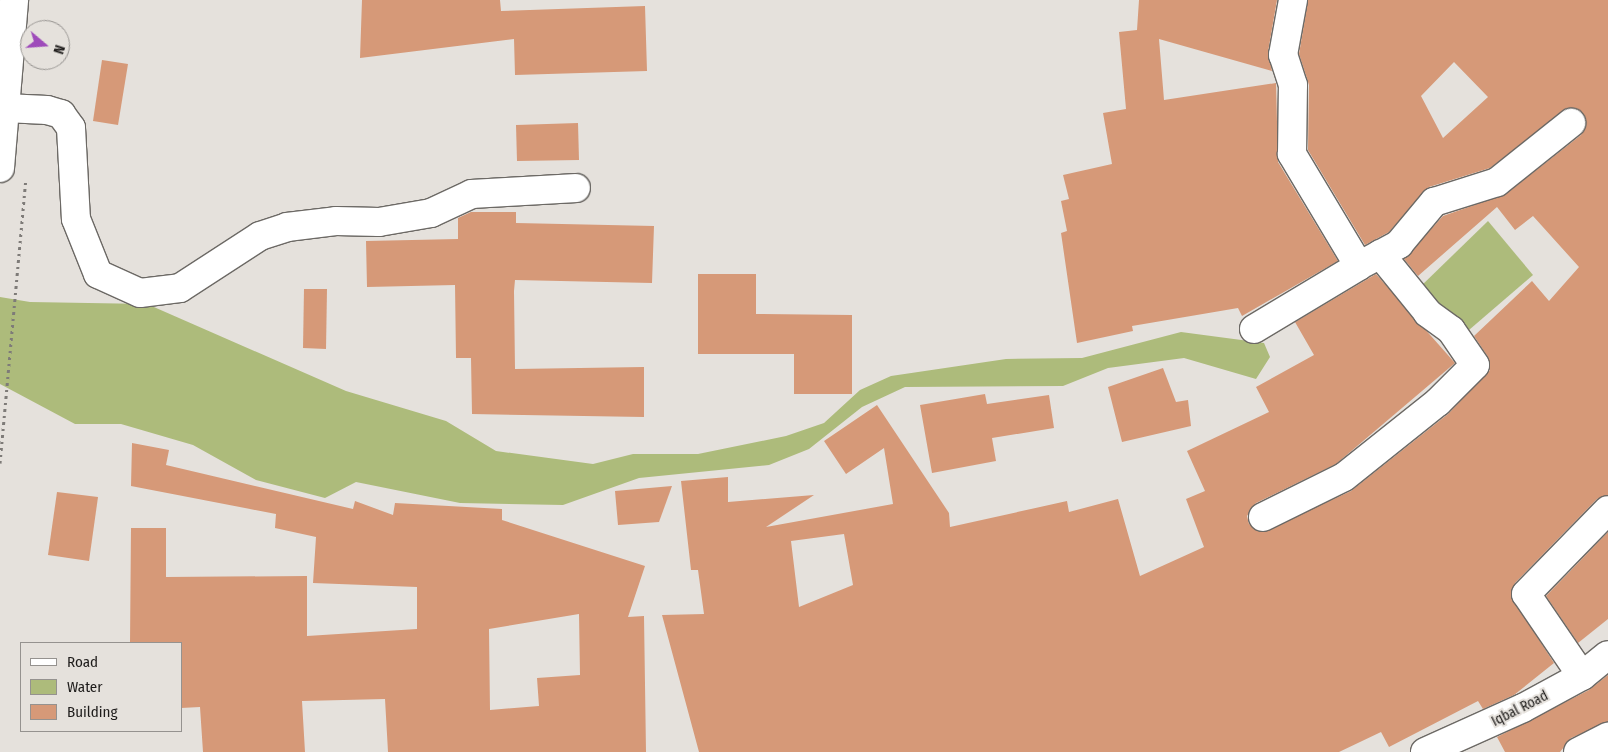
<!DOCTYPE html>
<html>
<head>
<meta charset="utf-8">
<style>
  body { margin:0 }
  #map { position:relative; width:1608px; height:752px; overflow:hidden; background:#e5e1dc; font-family:"Fira Sans Condensed",sans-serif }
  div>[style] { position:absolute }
  .water>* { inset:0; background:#adbb7b }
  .building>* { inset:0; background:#d69978 }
  .path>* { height:3px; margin-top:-1.5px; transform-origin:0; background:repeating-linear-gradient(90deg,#7e7b78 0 2.5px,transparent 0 6.5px) }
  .roads { filter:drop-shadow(1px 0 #6c6965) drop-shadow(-1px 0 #6c6965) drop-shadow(0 1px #6c6965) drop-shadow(0 -1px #6c6965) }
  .minor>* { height:28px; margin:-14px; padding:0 14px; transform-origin:14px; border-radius:14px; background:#fff }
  span { translate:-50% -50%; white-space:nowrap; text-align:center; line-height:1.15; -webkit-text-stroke:4px #e5e1dc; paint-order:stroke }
  .street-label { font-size:14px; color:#1e1c1b }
  .legend { position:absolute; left:20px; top:642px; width:162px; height:90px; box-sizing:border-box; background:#e5e1dc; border:1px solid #95928f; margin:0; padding:6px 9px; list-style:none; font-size:15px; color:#1e1c1b }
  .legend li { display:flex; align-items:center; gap:10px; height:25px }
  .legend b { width:25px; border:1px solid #95928f }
  .north { position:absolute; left:20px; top:20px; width:50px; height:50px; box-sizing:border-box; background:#e5e1dc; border:1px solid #95928f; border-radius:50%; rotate:108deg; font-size:14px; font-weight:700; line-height:20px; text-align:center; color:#1e1c1b }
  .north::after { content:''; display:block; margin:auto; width:18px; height:22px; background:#9e4bba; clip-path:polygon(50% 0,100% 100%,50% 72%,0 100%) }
</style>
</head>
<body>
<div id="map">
  <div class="water">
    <div style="clip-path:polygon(1488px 221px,1533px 275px,1462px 336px,1419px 288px)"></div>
    <div style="clip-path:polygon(0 297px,30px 302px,147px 304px,346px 391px,446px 421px,496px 451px,593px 464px,633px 454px,698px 454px,786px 436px,824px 423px,860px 390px,891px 376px,1006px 359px,1082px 358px,1181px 332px,1264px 343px,1270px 357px,1256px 379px,1184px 358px,1108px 368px,1063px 386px,905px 387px,862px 407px,809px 449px,769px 465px,639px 478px,563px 505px,460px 503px,356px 482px,325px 498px,256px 480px,193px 445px,121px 424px,75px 424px,0 384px)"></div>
  </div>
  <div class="building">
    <div style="clip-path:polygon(362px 0,500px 0,501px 11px,645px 6px,647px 71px,515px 75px,514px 39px,360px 58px)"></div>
    <div style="clip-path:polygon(1139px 0,1277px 0,1268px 52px,1272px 71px,1159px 39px,1164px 100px,1276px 83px,1278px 162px,1338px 261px,1242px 316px,1238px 308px,1132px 326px,1133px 331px,1077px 343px,1061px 233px,1067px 231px,1061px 201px,1069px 199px,1063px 175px,1112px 164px,1103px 113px,1126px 109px,1119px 32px,1137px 30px)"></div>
    <div style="clip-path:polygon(evenodd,1308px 0,1608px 0,1608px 495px,1597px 499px,1515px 583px,1511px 596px,1554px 663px,1514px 695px,1483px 709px,1478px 701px,1389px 747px,1381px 732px,1339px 752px,699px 752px,662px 615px,704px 614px,698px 570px,691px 570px,681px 481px,728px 477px,728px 502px,814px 495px,766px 527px,893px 504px,884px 448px,846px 474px,824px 441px,877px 405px,949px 513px,950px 527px,1067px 501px,1069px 512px,1118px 499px,1140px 576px,1204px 547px,1186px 499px,1205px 491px,1187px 451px,1269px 412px,1256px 387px,1314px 355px,1295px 322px,1376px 274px,1455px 363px,1336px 464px,1256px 503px,1247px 516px,1249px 524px,1262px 532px,1351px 491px,1448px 414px,1490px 370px,1488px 357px,1474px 336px,1532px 281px,1549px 301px,1579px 267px,1533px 216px,1515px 230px,1497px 207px,1418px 276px,1404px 259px,1443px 216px,1506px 194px,1581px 135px,1586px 120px,1577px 109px,1569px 108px,1490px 168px,1429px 187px,1389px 232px,1365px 245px,1308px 150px,1309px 85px,1299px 54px,1308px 0,1454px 62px,1488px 97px,1443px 138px,1421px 96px,1454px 62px,1308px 0,844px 534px,853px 585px,799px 607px,791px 541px,844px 534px)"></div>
    <div style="clip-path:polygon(102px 60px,128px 64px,118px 125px,93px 121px)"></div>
    <div style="clip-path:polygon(578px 123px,579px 160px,517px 161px,516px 125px)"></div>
    <div style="clip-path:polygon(471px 212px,516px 212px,516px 223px,654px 226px,652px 283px,515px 280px,514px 291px,515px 369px,644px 367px,644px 417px,472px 414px,471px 358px,456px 358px,455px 285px,367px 287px,366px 241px,458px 239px,458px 218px)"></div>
    <div style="clip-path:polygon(698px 274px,756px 274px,756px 314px,852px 315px,852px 394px,794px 394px,794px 354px,698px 354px)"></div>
    <div style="clip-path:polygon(304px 289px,327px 289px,326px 349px,303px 348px)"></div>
    <div style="clip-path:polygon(1163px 368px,1176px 402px,1188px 400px,1191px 426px,1122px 442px,1108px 387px)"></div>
    <div style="clip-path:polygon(985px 394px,987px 404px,1049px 395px,1054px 428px,992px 438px,996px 461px,932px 473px,920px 405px)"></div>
    <div style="clip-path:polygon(evenodd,132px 443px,169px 450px,166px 465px,353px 509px,355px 501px,393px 515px,395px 503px,502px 509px,502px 520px,645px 566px,628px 617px,644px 616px,646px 752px,388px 752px,385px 699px,302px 701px,305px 752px,203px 752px,200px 707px,181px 708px,181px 643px,130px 643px,131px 528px,166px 528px,166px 577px,307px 576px,307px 636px,417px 629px,417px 587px,313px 583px,316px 537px,275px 528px,276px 514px,131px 486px,132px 443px,579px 614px,580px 675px,537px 678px,539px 706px,490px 710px,489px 629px,579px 614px)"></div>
    <div style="clip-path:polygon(672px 486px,659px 522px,618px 525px,615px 491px)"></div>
    <div style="clip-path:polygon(57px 492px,98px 497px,89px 561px,48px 555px)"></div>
    <div style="clip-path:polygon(1608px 532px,1608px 619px,1578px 643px,1546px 596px)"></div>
    <div style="clip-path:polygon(1608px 675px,1608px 722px,1571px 738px,1560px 752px,1505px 752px,1497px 737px,1589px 690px)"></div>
  </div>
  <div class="path">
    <div style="left:0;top:463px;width:284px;rotate:-84.8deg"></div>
  </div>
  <div class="roads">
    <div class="minor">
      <div style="left:5px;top:108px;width:42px;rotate:2.7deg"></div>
      <div style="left:47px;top:110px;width:15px;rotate:16deg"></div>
      <div style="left:61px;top:114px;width:17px;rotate:54deg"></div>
      <div style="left:71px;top:128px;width:91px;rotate:86.9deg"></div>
      <div style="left:76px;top:219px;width:59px;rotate:68.2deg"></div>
      <div style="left:98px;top:274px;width:46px;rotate:24.3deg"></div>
      <div style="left:140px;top:293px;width:40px;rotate:-7.1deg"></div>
      <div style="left:180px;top:288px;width:95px;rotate:-33deg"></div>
      <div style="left:260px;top:236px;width:28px;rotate:-18deg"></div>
      <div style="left:287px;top:227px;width:49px;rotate:-7deg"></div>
      <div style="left:336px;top:221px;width:43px;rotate:1.3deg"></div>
      <div style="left:379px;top:222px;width:53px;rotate:-9.8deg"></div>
      <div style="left:431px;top:213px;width:45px;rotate:-24.9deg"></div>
      <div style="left:472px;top:194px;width:104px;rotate:-3.3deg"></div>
      <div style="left:0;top:168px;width:169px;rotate:-85.2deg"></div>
      <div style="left:1364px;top:263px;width:40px;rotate:-28deg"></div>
      <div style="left:1399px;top:244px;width:55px;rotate:-50.2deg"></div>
      <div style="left:1434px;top:202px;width:66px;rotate:-17.6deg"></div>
      <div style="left:1497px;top:182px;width:95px;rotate:-38.6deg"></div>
      <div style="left:1254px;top:329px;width:122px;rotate:-31deg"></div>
      <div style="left:1359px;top:266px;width:131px;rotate:-120.9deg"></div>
      <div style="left:1292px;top:154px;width:69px;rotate:-89.2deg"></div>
      <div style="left:1293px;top:85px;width:32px;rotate:-108deg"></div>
      <div style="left:1283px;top:55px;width:56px;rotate:-79.7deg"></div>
      <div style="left:1263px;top:517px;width:90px;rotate:-26.3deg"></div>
      <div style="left:1344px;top:477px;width:120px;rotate:-38.6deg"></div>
      <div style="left:1438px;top:402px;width:52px;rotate:-45deg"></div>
      <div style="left:1475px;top:365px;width:42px;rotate:-124.4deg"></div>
      <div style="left:1451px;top:330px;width:29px;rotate:-144deg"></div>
      <div style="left:1428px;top:313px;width:76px;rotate:-129.1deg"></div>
      <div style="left:1582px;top:676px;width:99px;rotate:-124.3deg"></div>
      <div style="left:1526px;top:594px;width:117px;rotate:-45.7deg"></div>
      <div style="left:1425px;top:752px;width:107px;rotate:-24.2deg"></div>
      <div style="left:1523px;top:708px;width:67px;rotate:-28.5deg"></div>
      <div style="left:1582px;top:676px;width:33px;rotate:-39deg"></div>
      <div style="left:1578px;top:752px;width:34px;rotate:-27deg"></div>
    </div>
  </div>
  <div class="street-label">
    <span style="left:1520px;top:709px;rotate:-27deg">Iqbal Road</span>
  </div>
  <ul class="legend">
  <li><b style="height:6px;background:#fff"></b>Road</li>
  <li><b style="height:14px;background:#adbb7b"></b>Water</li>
  <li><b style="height:14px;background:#d69978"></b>Building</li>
  </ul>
  <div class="north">N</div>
</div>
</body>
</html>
